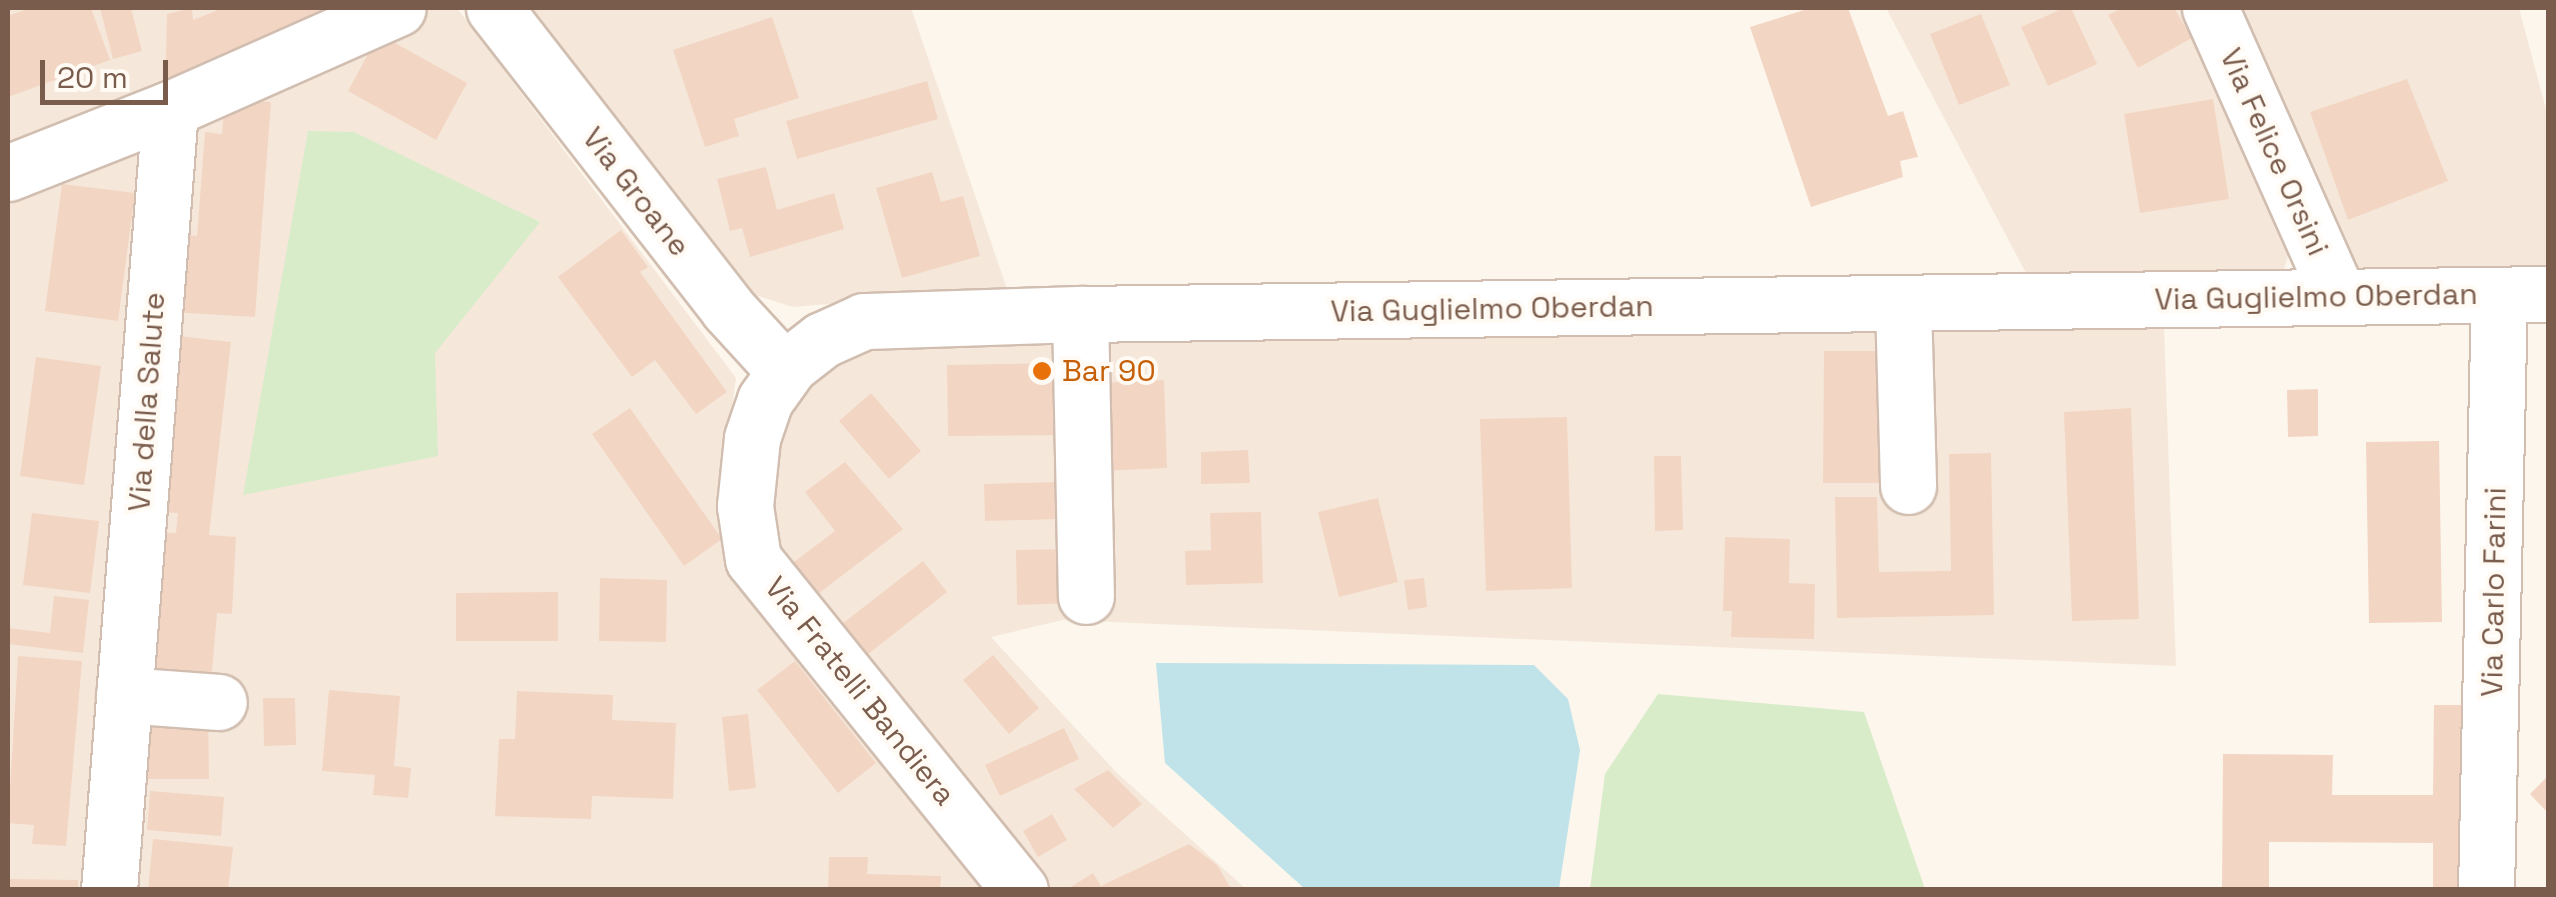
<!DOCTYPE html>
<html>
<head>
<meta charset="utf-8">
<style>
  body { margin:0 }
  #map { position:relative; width:2556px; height:897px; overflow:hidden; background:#fdf6ec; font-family:"Space Grotesk",sans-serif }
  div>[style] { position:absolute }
  .residential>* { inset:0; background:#f5e8da }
  .green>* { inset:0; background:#d8ecc9 }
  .water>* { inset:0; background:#bfe3e8 }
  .building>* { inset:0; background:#f3d5c3 }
  .roads { filter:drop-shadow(2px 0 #d1beb0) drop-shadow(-2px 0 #d1beb0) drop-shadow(0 2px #d1beb0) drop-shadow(0 -2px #d1beb0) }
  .minor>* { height:55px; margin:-27.5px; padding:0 27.5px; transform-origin:27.5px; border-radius:27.5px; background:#fff }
  .dots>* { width:28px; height:28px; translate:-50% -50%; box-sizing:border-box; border:5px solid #fffaf3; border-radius:50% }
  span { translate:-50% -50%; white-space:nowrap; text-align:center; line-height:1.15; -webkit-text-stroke:8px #fffaf3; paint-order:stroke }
  .street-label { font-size:30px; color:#7a5c4d }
  .food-label { font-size:30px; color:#c56008 }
  .left { translate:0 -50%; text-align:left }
  .frame { position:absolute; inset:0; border:10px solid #7a5c4d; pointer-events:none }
  .scale { position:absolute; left:40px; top:60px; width:128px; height:45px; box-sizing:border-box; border:5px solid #7a5c4d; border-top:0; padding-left:12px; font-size:30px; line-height:35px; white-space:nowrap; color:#7a5c4d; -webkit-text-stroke:8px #fffaf3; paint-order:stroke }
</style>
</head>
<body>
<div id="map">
  <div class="residential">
    <div style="clip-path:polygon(8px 8px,457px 8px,736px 378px,718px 512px,728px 558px,982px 889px,8px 889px)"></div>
    <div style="clip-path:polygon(523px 8px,911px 8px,1007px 289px,793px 307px,749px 293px)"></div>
    <div style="clip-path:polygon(1886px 8px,2189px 8px,2294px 236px,2284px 269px,2027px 275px)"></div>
    <div style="clip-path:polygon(2240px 8px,2519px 8px,2548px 117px,2548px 266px,2352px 271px)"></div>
    <div style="clip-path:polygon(2164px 327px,2176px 666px,1063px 620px,991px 637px,1117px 773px,1246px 889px,1042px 889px,773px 553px,765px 506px,781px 419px,804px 379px,883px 340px)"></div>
  </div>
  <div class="green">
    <div style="clip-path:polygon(308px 131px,354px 132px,540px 222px,435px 353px,438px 456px,243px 495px)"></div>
    <div style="clip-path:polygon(1658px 694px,1864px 712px,1925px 889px,1590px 889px,1605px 774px)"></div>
  </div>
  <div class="water">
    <div style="clip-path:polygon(1156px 663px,1534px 665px,1568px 699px,1580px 750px,1559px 889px,1305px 889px,1165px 763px)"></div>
  </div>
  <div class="building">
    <div style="clip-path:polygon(30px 8px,91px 8px,110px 60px,8px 97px,8px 16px)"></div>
    <div style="clip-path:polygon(100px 8px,131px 8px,142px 51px,113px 59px)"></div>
    <div style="clip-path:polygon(192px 8px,193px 20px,223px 8px,357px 8px,165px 91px,167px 14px)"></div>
    <div style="clip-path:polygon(1811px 8px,1848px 8px,1888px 116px,1903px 111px,1918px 157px,1900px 161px,1903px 177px,1811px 207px,1750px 27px)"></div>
    <div style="clip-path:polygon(2064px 8px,2071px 8px,2097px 64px,2048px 86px,2021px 27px)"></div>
    <div style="clip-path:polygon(2122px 8px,2174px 8px,2192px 38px,2138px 68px,2108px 15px)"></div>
    <div style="clip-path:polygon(1981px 14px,2010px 85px,1959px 105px,1930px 34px)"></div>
    <div style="clip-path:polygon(772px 17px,799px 98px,734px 119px,739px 136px,705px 147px,673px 50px)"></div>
    <div style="clip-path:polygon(379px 34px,467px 83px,436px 140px,348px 91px)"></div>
    <div style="clip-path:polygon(2407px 79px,2448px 181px,2348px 220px,2310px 112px)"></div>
    <div style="clip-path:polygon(927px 81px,938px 119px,797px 159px,786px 121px)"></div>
    <div style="clip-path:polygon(225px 99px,271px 102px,255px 317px,172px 312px,178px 234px,197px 236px,205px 132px,222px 134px)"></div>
    <div style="clip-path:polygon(2213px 99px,2229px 199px,2140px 213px,2124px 114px)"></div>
    <div style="clip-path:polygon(766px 167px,777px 210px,834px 193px,844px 229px,750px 257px,742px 228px,730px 231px,717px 179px)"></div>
    <div style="clip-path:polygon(932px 172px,941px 202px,963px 196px,980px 256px,902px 278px,876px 188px)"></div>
    <div style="clip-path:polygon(62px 184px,135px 193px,118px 321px,45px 311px)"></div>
    <div style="clip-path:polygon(621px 230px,648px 267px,640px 272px,727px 392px,696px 414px,655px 360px,632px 377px,558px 277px)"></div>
    <div style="clip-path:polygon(178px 336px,231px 342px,209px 535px,236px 537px,232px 614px,217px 613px,210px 694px,139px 689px,156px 532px,176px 533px,178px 513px,158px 512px)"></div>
    <div style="clip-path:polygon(1824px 351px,1892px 351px,1891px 483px,1823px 483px)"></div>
    <div style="clip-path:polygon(36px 357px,101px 366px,84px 485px,20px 476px)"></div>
    <div style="clip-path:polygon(1062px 363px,1063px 435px,948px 436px,947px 365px)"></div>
    <div style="clip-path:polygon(1164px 380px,1167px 468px,1099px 471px,1096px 383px)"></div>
    <div style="clip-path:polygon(2318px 389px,2318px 436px,2288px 437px,2287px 390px)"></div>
    <div style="clip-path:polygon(871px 393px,921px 451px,889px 479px,839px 421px)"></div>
    <div style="clip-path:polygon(630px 408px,722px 539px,684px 566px,592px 434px)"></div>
    <div style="clip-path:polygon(2131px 408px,2139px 619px,2072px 621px,2064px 412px)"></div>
    <div style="clip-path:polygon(1567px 417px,1572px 588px,1486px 591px,1480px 419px)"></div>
    <div style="clip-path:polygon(2439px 441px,2442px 622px,2369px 623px,2366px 442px)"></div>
    <div style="clip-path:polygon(1248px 450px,1250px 483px,1201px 484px,1201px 452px)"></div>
    <div style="clip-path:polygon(1991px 453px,1994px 615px,1837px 618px,1835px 497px,1877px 497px,1879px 572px,1951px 571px,1949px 454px)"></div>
    <div style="clip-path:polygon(1654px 456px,1681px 456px,1683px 530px,1655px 531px)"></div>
    <div style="clip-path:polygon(845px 462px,903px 529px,814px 597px,790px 565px,835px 531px,805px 492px)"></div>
    <div style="clip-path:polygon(1058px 482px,1060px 519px,985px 521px,984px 484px)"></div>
    <div style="clip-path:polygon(1378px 498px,1398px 582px,1339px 597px,1318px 512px)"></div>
    <div style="clip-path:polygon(1261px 512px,1263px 583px,1186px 585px,1185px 551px,1211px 550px,1210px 513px)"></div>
    <div style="clip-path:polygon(32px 513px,99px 521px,90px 593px,23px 585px)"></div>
    <div style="clip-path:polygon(1725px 537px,1790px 539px,1789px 583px,1815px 584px,1814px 639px,1731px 637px,1732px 611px,1723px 611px)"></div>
    <div style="clip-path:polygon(1070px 549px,1072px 603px,1017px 605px,1016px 550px)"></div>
    <div style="clip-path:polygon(923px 561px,947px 592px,862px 659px,838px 627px)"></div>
    <div style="clip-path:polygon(600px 578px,667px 580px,666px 642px,599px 641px)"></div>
    <div style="clip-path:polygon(1424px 578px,1427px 607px,1408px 610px,1404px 580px)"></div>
    <div style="clip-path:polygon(558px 592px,558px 641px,456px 641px,456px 593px)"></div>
    <div style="clip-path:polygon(54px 596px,89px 600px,83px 653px,8px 644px,8px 628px,50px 633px)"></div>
    <div style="clip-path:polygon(993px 655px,1039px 708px,1009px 734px,963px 680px)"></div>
    <div style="clip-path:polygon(18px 656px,82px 661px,66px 846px,32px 844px,34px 825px,8px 823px)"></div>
    <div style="clip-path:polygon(795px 661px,876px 763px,838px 793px,757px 690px)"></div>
    <div style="clip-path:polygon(329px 690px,400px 696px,394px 766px,411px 768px,408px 798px,373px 795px,375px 775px,322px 771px)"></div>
    <div style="clip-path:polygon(517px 691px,613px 695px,612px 720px,676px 723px,673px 799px,592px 796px,591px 819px,495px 816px,499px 739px,515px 739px)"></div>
    <div style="clip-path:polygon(263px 698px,295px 698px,296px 745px,264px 746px)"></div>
    <div style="clip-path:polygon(2434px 705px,2470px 705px,2469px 890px,2433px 890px,2433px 843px,2269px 842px,2269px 890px,2222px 890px,2223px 754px,2333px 755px,2332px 795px,2433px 795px)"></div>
    <div style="clip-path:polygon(137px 710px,208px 710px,209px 779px,136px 779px)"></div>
    <div style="clip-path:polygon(748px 714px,756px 788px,729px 791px,722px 717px)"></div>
    <div style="clip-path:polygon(1064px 728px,1079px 759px,1000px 796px,985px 765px)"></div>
    <div style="clip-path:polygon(1108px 770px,1142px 804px,1113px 828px,1074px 789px)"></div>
    <div style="clip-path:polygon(2548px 776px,2548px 813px,2530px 794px)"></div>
    <div style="clip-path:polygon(150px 791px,224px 797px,221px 836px,147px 830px)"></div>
    <div style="clip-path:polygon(1052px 814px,1067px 840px,1038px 857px,1023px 831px)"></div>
    <div style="clip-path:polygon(153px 839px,233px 847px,228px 890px,148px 890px)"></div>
    <div style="clip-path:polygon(1189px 844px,1217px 865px,1232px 890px,1066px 890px,1093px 873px,1101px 886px)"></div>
    <div style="clip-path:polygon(829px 857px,868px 857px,867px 874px,941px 876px,940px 890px,828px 890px)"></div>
    <div style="clip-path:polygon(8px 879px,78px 880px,78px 890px,8px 890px)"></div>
  </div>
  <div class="roads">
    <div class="minor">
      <div style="left:494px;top:8px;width:381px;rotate:52.1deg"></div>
      <div style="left:728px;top:309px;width:65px;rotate:47.5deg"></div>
      <div style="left:772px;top:357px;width:20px;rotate:24deg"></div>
      <div style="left:2210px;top:8px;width:315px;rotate:66deg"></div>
      <div style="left:8px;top:173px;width:174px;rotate:-21.6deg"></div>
      <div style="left:170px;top:109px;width:249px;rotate:-23.9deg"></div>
      <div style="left:1903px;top:304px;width:182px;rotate:88.4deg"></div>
      <div style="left:1080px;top:314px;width:282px;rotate:88.8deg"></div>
      <div style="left:124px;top:695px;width:95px;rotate:4.2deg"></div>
      <div style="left:109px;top:890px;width:783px;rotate:-85.53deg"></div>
      <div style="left:1020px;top:890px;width:425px;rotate:-128.9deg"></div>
      <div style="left:753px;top:559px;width:54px;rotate:-98.6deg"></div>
      <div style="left:745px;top:506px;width:68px;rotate:-84.1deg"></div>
      <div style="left:752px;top:438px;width:40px;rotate:-71.1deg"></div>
      <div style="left:765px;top:400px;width:43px;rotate:-54.5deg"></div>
      <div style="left:790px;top:365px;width:41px;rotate:-38deg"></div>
      <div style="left:822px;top:340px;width:46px;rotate:-24.3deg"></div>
      <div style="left:864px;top:321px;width:216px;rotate:-1.9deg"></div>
      <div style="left:1080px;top:314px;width:1468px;rotate:-0.78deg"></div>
      <div style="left:2486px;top:890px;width:595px;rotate:-88.75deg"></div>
    </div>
  </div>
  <div class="dots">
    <div style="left:1042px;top:371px;background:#e8710a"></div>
  </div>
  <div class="street-label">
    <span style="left:2274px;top:152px;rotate:66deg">Via Felice Orsini</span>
    <span style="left:636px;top:192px;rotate:52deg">Via Groane</span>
    <span style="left:2316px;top:297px;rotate:-1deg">Via Guglielmo Oberdan</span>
    <span style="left:1492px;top:309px;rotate:-1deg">Via Guglielmo Oberdan</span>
    <span style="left:147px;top:402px;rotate:-86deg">Via della Salute</span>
    <span style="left:2494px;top:592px;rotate:-89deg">Via Carlo Farini</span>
    <span style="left:860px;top:691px;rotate:51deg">Via Fratelli Bandiera</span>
  </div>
  <div class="food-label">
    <span class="left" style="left:1062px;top:371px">Bar 90</span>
  </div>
  <div class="frame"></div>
  <div class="scale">20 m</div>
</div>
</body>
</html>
